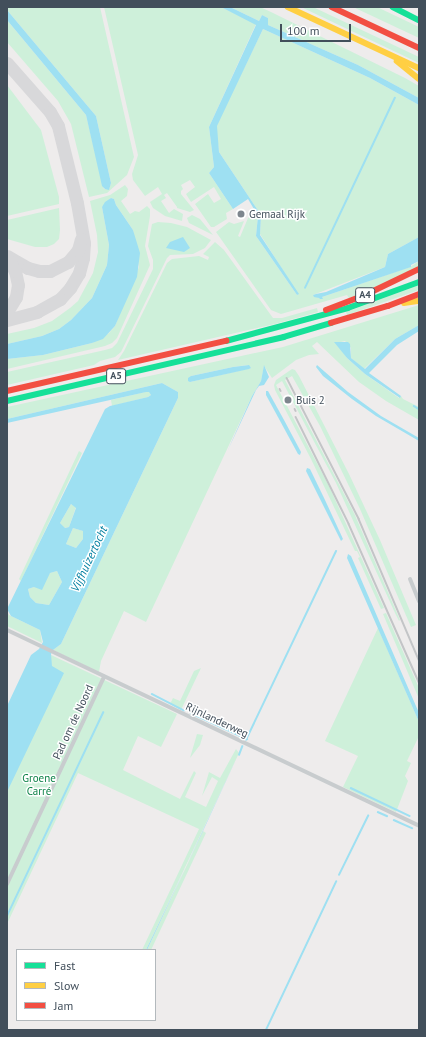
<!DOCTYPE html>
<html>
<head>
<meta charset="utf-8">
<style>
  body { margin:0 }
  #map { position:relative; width:426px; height:1037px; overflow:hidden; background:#eeecec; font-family:"PT Sans",sans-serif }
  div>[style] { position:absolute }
  .green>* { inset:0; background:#cef0da }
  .water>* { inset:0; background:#9ee0f2 }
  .stream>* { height:1.5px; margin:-0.75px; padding:0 0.75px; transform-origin:0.75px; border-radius:0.75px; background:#9ee0f2 }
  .taxiway>* { height:13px; margin:-6.5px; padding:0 6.5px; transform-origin:6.5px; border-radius:6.5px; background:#d8d8da }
  .street>* { height:4px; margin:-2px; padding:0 2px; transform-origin:2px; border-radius:2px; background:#c8ccce }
  .fast>* { height:5.5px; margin:-2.75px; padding:0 2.75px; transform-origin:2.75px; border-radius:2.75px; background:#16e098 }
  .slow>* { height:5.5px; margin:-2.75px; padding:0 2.75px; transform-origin:2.75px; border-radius:2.75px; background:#ffcf43 }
  .jam>* { height:5.5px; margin:-2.75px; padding:0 2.75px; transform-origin:2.75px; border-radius:2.75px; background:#f24e42 }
  .rail>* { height:1.5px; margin:-0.75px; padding:0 0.75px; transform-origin:0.75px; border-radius:0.75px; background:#c3c5c7 }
  .dots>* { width:11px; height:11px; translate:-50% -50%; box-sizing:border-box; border:2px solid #fff; border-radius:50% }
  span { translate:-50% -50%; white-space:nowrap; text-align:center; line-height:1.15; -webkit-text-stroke:3px #fff; paint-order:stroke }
  .shield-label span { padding:1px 3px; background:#fff; border:1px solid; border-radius:3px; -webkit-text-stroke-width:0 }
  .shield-label { font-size:10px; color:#424f5b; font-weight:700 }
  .poi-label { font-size:11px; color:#424f5b }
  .left { translate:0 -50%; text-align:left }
  .street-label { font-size:11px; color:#424f5b }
  .park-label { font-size:11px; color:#0d8348 }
  .water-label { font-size:12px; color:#027fa0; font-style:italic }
  .frame { position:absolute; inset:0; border:8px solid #424f5b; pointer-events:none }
  .legend { position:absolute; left:16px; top:949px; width:140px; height:72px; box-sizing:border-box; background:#fff; border:1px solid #b3b9bd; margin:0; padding:5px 7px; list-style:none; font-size:12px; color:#424f5b }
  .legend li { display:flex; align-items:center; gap:8px; height:20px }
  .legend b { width:20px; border:1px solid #b3b9bd }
  .scale { position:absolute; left:280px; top:24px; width:71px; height:18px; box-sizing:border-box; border:2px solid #424f5b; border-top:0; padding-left:5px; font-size:12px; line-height:14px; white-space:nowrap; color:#424f5b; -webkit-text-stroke:3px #fff; paint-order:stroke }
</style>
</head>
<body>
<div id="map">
  <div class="green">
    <div style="clip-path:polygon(7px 7px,100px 7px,134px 157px,127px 175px,107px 193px,89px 197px,71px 124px,58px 101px,7px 42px,7px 20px,86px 115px,103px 186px,104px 189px,109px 189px,111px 183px,96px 116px,7px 10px)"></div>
    <div style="clip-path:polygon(104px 7px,221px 7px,256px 24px,209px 127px,214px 167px,209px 173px,233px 209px,226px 213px,227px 219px,214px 227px,211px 227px,195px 204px,208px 194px,214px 203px,221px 199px,214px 187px,191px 202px,186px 194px,195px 187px,190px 180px,181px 185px,183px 189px,181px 191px,181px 194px,194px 210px,190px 212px,177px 208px,177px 207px,167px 193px,164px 195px,166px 198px,161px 201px,169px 213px,174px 209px,183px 214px,182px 221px,165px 216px,153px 208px,150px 202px,162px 194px,158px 187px,145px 196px,133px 180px,132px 174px,138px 155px)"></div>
    <div style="clip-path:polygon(230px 7px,260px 7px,271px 12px,405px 78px,419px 86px,419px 98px,358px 65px,268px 25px,268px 18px,262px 15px,259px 21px)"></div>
    <div style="clip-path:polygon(301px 7px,313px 7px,419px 57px,419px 63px)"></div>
    <div style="clip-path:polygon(353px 7px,377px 7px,419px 27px,419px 38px)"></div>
    <div style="clip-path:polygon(263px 29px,370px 78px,419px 105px,419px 237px,388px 254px,385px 267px,313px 295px,321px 299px,322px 297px,410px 267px,419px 261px,419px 267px,379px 287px,349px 298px,347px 295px,281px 314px,271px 310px,216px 232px,229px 222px,234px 224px,244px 221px,238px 236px,240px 237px,248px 218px,252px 215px,250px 213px,254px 211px,258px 216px,256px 236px,297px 295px,298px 294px,260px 234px,261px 215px,219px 152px,216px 126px)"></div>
    <div style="clip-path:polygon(7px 85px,41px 130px,59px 197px,59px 204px,7px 216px)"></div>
    <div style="clip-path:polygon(125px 185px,128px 189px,127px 196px,121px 201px,130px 214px,135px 211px,139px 212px,147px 206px,150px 209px,150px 216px,145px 246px,150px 265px,117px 338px,112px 343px,105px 346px,7px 369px,7px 359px,43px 355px,92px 343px,109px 333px,115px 326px,139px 267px,133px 230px,116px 205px,114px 199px,111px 198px,102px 207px,109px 245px,107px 265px,92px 298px,71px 320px,59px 329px,42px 336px,7px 344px,7px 334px,34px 328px,52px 321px,70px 308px,78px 301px,93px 273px,98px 252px,97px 235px,90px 201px,110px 195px)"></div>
    <div style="clip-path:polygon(59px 208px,60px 230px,59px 239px,54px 244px,47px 247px,35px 247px,7px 239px,7px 220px)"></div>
    <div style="clip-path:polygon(192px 215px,200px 219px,213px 235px,189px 223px,187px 218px)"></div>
    <div style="clip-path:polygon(158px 222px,171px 223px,187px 227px,211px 240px,205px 248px,193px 254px,170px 255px,167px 258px,121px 352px,115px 357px,100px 361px,94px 365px,7px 385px,7px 372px,105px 350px,112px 348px,117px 343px,153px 269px,153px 260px,148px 246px,152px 224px)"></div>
    <div style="clip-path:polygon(215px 242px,224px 250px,273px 318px,282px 318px,317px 308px,318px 312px,275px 324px,118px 360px,124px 351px,167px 263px,172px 259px,199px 256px,208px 260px,209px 257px,203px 254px)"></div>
    <div style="clip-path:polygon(419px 285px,419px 290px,347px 315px,346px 312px)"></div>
    <div style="clip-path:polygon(evenodd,419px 305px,419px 325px,395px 339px,364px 369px,351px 358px,351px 348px,345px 341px,337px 343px,347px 358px,365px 374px,399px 398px,401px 396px,403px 399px,419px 407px,419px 420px,386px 401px,359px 382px,317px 342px,312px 346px,319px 354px,309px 355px,296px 360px,272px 378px,264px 366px,261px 381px,252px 396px,146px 622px,124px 611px,101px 661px,99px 672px,53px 650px,61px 644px,178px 398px,178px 392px,162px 383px,7px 419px,7px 407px,283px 347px,419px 305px,248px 365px,251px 368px,190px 382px,191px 376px,233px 367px,248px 365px)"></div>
    <div style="clip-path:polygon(292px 369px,295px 370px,299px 376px,349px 474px,380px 540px,416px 625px,411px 627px,360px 509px,320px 426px,292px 376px,285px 380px,354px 513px,400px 620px,399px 621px,395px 613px,336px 483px,282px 381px,276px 385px,329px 486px,384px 608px,381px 609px,358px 558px,360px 557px,357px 551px,355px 551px,311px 459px,275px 390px,274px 385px,276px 380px)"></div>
    <div style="clip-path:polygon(149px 391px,151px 395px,148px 397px,112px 406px,111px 400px)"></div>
    <div style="clip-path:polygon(79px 451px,82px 453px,21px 581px,19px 579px)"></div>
    <div style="clip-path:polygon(71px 504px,76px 507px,69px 527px,64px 528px,60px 523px)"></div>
    <div style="clip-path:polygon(73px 528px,83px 531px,83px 539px,76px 548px,66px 544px)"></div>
    <div style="clip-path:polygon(57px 571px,62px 582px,49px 605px,36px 603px,30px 597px,28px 589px,34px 587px,50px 573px)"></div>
    <div style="clip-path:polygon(7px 612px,9px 615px,40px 630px,42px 643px,7px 626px)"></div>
    <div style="clip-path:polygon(386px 613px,419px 688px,419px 699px,383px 614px)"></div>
    <div style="clip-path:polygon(378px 628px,419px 722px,419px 736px,407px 761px,411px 763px,405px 776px,408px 781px,396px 812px,343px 787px,358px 756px,325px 741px)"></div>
    <div style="clip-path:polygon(51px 655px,177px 714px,161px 747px,138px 736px,123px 770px,180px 799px,194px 771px,196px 773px,185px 797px,206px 807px,218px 781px,212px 777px,202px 796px,209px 772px,220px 778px,236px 749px,239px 753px,146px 950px,142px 950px,199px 829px,78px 773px,7px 924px,7px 790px,52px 666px,50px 659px)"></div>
    <div style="clip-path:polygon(201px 668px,181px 710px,170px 704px,173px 698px,180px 701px,194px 671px)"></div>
    <div style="clip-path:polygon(197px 734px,203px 735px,200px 745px,190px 758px)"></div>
    <div style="clip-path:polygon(203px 831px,206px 833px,151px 950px,147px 950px)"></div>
  </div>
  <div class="water">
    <div style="clip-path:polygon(221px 7px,230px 7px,259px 21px,262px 15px,268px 18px,268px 25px,358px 65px,419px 98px,419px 105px,370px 78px,263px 29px,217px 126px,219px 152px,261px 215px,260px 235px,299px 294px,297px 295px,256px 236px,258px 216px,248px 199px,233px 209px,209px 173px,214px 167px,209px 127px,256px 25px)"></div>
    <div style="clip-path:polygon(7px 10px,96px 116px,111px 183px,109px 190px,105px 189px,102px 186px,86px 115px,7px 20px)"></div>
    <div style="clip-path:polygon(111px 198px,114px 199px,116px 205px,133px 230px,140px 253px,137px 277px,115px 326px,103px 339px,92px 343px,43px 355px,7px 359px,7px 344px,42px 336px,59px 329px,71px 320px,92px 298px,107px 265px,109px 245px,102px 207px,105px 202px)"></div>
    <div style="clip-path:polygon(183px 237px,190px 248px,184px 252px,166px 248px,170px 242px)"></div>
    <div style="clip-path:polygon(419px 237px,419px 261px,411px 265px,411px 267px,322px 297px,323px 299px,320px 299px,319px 298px,314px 297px,313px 295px,316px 294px,326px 292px,385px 267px,388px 254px)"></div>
    <div style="clip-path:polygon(419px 325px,419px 331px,397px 345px,369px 373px,401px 396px,400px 398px,365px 374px,347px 358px,334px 342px,348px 342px,350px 344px,351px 358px,365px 369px,395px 339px)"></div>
    <div style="clip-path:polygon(249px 365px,251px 368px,249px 369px,190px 382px,188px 381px,188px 378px,191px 376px,233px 367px)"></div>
    <div style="clip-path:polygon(264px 365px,269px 377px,264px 385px,259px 386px,256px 390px,227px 452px,252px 396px,261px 381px)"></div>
    <div style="clip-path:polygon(317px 365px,348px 392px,381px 416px,419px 438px,419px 441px,376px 416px,352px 399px,323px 376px,316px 367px)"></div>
    <div style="clip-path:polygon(evenodd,162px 383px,178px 392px,178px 398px,61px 644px,53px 650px,51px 654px,52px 666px,64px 673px,7px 792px,7px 706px,31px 655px,39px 649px,43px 642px,40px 630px,11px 616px,7px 609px,105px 409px,110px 406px,148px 397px,151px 395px,149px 392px,146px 392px,7px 423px,7px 419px,162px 383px,71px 504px,76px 508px,69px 527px,65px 528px,60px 523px,71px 504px,162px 383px,73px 528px,83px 531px,83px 539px,76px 548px,66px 544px,73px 528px,162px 383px,57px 571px,62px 582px,49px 605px,36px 603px,30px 597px,28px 589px,34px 587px,42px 590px,50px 573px,57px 571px)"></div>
    <div style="clip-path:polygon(266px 391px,268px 391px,284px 420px,301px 452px,300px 455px,298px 454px,266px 395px)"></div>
    <div style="clip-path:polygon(307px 468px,310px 469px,325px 500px,343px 539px,341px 541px,306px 471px)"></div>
    <div style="clip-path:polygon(348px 554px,351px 556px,406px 683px,419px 713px,419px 722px,347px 558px)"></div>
    <div style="clip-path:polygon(239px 753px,147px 950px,146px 950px,203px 831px)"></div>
  </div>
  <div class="stream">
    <div style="left:305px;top:288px;width:210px;rotate:-64.7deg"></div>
    <div style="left:414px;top:406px;width:6px;rotate:31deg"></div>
    <div style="left:152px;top:694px;width:36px;rotate:27deg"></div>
    <div style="left:191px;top:713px;width:62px;rotate:24.9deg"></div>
    <div style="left:246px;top:740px;width:209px;rotate:-64.5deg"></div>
    <div style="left:239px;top:755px;width:9px;rotate:-69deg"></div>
    <div style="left:351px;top:788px;width:65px;rotate:25.4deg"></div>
    <div style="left:378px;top:812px;width:10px;rotate:24deg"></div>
    <div style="left:394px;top:820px;width:20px;rotate:24deg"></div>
    <div style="left:339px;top:875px;width:66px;rotate:-63.8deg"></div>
    <div style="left:7px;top:916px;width:225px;rotate:-64.7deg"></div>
    <div style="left:266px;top:1030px;width:164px;rotate:-64.7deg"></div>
  </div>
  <div class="taxiway">
    <div style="left:7px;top:63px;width:65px;rotate:48.7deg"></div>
    <div style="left:50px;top:112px;width:16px;rotate:60deg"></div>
    <div style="left:58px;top:126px;width:79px;rotate:76.1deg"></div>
    <div style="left:77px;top:203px;width:41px;rotate:80.1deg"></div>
    <div style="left:84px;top:243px;width:15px;rotate:94deg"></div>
    <div style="left:83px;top:258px;width:16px;rotate:105deg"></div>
    <div style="left:79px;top:273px;width:17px;rotate:121deg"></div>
    <div style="left:70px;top:288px;width:15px;rotate:132deg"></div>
    <div style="left:60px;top:299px;width:26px;rotate:151deg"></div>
    <div style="left:37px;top:312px;width:31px;rotate:165deg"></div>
    <div style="left:7px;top:256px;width:24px;rotate:30deg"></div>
    <div style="left:28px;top:268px;width:11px;rotate:15deg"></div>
    <div style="left:39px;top:271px;width:11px"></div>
    <div style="left:50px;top:271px;width:20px;rotate:-27deg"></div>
    <div style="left:68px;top:262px;width:16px;rotate:-50deg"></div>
    <div style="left:78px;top:250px;width:11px;rotate:-75deg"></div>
    <div style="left:7px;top:312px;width:17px;rotate:-59deg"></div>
    <div style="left:16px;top:297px;width:12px;rotate:-81deg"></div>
    <div style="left:18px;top:285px;width:14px;rotate:-102deg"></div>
    <div style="left:15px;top:271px;width:15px;rotate:-122deg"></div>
  </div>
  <div class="street">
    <div style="left:410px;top:579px;width:24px;rotate:68deg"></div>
    <div style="left:7px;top:630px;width:456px;rotate:25.4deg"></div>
    <div style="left:7px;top:884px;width:229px;rotate:-64.9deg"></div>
  </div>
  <div class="fast">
    <div style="left:393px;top:7px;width:29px;rotate:27deg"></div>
    <div style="left:226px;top:341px;width:126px;rotate:-15.1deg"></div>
    <div style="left:348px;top:308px;width:76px;rotate:-20.1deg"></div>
    <div style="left:7px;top:401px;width:284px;rotate:-13deg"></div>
    <div style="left:284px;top:337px;width:49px;rotate:-16.6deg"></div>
  </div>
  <div class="slow">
    <div style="left:288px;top:7px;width:145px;rotate:25deg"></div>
    <div style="left:397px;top:61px;width:28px;rotate:39deg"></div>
    <div style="left:404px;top:303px;width:15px;rotate:-8deg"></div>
  </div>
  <div class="jam">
    <div style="left:332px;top:7px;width:96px;rotate:25.2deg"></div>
    <div style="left:326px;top:310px;width:40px;rotate:-21deg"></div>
    <div style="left:363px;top:296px;width:62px;rotate:-25.7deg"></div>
    <div style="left:331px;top:323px;width:59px;rotate:-16.6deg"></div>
    <div style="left:388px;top:306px;width:33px;rotate:-21deg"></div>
    <div style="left:7px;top:391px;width:225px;rotate:-12.9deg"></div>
  </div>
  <div class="rail">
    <div style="left:287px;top:378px;width:158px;rotate:62.9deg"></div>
    <div style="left:359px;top:519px;width:153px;rotate:66.9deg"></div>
    <div style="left:280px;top:389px;width:2px;rotate:63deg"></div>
    <div style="left:290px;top:400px;width:2px;rotate:63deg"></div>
    <div style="left:295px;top:409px;width:2px;rotate:63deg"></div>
    <div style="left:296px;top:417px;width:119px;rotate:63.6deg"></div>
    <div style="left:349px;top:524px;width:173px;rotate:66.1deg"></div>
  </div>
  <div class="dots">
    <div style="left:241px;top:214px;background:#7e868e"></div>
    <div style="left:288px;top:400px;background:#7e868e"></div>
  </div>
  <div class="shield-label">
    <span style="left:365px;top:295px">A4</span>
    <span style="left:116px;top:376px">A5</span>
  </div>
  <div class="poi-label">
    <span class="left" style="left:249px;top:214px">Gemaal Rijk</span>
    <span class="left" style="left:296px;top:400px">Buis 2</span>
  </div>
  <div class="street-label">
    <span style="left:217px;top:720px;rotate:25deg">Rijnlanderweg</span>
    <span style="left:73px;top:722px;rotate:-65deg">Pad om de Noord</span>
  </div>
  <div class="park-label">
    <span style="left:39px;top:785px">Groene<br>Carré</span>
  </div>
  <div class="water-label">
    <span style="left:89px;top:559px;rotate:-65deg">Vijfhuizertocht</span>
  </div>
  <div class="frame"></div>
  <ul class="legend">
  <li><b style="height:5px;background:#16e098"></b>Fast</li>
  <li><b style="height:5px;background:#ffcf43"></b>Slow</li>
  <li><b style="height:5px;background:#f24e42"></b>Jam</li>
  </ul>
  <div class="scale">100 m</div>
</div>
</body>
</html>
